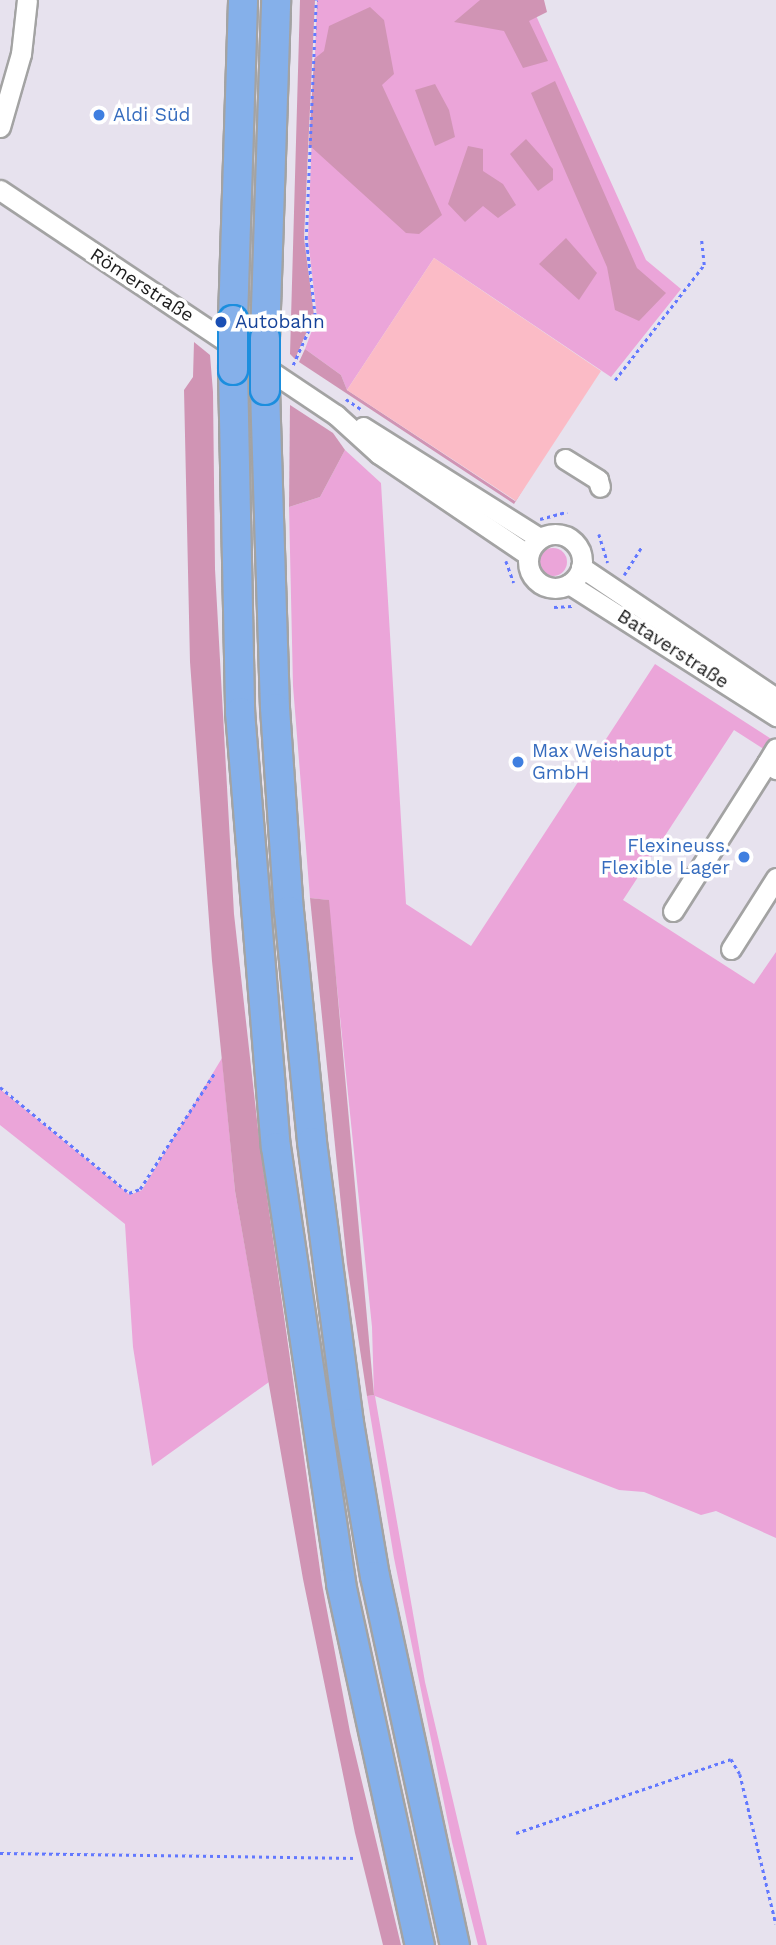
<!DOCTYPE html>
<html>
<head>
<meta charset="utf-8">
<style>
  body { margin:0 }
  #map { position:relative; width:776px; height:1945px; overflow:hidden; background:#e7e2ee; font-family:"Work Sans",sans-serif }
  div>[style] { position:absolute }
  .grass>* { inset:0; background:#eba5d9 }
  .round { border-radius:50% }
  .forest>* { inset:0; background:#d094b4 }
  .park>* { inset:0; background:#fbbbc6 }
  .path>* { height:2.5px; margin-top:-1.25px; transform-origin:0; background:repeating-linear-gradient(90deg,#6278ff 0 3.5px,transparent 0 7px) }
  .roads { filter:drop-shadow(2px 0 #a3a3a3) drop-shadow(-2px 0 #a3a3a3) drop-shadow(0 2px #a3a3a3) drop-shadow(0 -2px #a3a3a3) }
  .minor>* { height:19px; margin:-9.5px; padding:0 9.5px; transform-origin:9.5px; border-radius:9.5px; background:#fff }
  .minor>.ring { margin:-9.5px; padding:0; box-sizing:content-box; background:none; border:19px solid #fff; border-radius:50% }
  .highway>* { height:28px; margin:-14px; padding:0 14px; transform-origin:14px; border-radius:14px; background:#85b0ea }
  .bridges { filter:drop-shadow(2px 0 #1c8ede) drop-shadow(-2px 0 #1c8ede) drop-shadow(0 2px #1c8ede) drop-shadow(0 -2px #1c8ede) }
  .highway-bridge>* { height:28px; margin:-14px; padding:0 14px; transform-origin:14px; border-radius:14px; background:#85b0ea }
  .dots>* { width:19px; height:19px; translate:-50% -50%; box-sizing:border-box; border:4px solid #fff; border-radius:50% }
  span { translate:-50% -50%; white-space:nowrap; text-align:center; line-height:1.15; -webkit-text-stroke:7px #fff; paint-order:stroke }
  .shop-label { font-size:19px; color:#366cbe }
  .left { translate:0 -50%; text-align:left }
  .right { translate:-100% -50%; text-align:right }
  .street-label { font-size:19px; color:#1c1c1c }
  .transit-label { font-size:19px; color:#164399 }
</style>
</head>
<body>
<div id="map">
  <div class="grass">
    <div style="clip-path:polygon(317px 0,529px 0,646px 260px,681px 289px,611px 377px,434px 258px,347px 390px,341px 375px,305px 349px,317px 317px,308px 239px)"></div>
    <div style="clip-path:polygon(345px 450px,381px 483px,406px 904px,471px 946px,655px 664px,776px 742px,776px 757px,734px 730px,623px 900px,754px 984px,776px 952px,776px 1538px,716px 1511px,701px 1515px,644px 1492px,619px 1490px,375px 1396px,425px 1682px,487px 1945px,478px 1945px,452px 1842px,394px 1558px,367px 1396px,374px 1395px,372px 1327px,328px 900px,310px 898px,293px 686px,289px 507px,320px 497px)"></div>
    <div class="round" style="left:539px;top:548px;width:28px;height:28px"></div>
    <div style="clip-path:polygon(222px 1058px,235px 1191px,269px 1382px,152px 1466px,133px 1347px,125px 1224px,0 1125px,0 1089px,130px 1195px,142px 1190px)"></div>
  </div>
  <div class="forest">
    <div style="clip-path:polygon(300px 0,315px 0,304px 238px,314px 315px,295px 359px,290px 354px)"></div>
    <div style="clip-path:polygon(480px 0,544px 0,547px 12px,529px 21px,548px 61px,523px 68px,504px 31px,454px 22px)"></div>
    <div style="clip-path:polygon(370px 7px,384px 20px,394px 74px,382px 85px,442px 215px,419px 234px,406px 233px,309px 145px,314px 59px,324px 51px,329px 26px)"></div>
    <div style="clip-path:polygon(555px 81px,637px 268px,666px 293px,639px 321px,615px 310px,607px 267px,531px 93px)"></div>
    <div style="clip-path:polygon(435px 84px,449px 110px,455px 137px,435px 146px,415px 90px)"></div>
    <div style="clip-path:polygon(526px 139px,553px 169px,553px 180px,538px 191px,510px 154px)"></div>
    <div style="clip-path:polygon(468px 146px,483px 149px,483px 171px,503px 184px,516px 205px,498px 218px,483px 206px,465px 222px,448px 204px)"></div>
    <div style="clip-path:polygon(566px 238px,597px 273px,579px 300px,539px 264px)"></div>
    <div style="clip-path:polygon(194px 342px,210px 355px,213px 392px,215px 569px,234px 914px,260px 1147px,322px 1584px,350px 1732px,401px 1945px,383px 1945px,355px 1833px,303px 1579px,235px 1191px,212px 961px,190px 662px,184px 390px,193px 377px)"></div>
    <div style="clip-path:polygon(305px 349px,341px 375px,347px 390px,515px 501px,525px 486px,514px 504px,299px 362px)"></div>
    <div style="clip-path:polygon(290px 405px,333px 433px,345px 450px,320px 497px,289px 507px)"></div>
    <div style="clip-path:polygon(310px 898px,329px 900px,374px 1395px,367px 1396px,347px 1264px)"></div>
  </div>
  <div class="park">
    <div style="clip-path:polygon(434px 258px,601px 371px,516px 501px,347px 390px)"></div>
  </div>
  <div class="path">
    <div style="left:293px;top:365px;width:54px;rotate:-65.8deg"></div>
    <div style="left:315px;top:316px;width:78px;rotate:-96.7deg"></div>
    <div style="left:306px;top:239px;width:239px;rotate:-87.6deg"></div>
    <div style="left:615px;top:380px;width:145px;rotate:-52.3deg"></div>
    <div style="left:704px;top:265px;width:27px;rotate:-96deg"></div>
    <div style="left:346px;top:399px;width:18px;rotate:34deg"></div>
    <div style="left:540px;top:519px;width:28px;rotate:-15deg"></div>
    <div style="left:599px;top:534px;width:30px;rotate:73deg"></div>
    <div style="left:506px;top:561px;width:23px;rotate:70deg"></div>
    <div style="left:624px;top:575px;width:32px;rotate:-58deg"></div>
    <div style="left:554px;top:607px;width:18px;rotate:-3deg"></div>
    <div style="left:0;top:1087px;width:167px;rotate:39.4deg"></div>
    <div style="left:129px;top:1193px;width:12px;rotate:-20deg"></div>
    <div style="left:140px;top:1189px;width:139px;rotate:-57.3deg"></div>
    <div style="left:516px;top:1833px;width:227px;rotate:-19deg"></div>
    <div style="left:731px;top:1759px;width:17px;rotate:59deg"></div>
    <div style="left:740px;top:1774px;width:154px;rotate:76.5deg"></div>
    <div style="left:0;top:1853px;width:356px;rotate:0.8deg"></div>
  </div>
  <div class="roads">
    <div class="minor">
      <div style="left:0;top:127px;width:76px;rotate:-74deg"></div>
      <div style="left:21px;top:54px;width:54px;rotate:-83.7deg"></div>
      <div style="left:0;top:190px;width:404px;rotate:33.8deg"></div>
      <div style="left:336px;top:415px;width:58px;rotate:42.2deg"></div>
      <div style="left:379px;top:454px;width:180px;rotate:34.1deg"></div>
      <div style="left:363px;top:427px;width:208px;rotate:32.2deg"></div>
      <div style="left:565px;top:459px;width:39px;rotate:32deg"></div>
      <div style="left:598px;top:480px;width:7px;rotate:74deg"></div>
      <div class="ring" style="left:528px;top:534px;width:35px;height:35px"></div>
      <div style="left:581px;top:567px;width:235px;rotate:33.9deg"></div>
      <div style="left:569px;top:584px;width:246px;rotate:32.5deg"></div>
      <div style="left:767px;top:763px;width:17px;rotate:-59deg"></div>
      <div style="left:673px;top:911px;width:175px;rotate:-57.6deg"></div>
      <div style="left:767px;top:763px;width:11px;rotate:34deg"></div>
      <div style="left:731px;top:949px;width:84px;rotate:-57.6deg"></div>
    </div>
    <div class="highway">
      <div style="left:233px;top:320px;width:320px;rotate:-88.2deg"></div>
      <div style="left:265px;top:338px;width:338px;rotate:-88.1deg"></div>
      <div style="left:233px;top:370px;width:342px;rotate:88.8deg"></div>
      <div style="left:240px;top:712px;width:436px;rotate:85.3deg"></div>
      <div style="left:276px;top:1147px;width:442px;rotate:81.5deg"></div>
      <div style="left:341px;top:1584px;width:370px;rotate:77.7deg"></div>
      <div style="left:265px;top:390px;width:318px;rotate:88.2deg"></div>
      <div style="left:275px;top:708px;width:203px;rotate:86.1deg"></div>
      <div style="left:289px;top:911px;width:232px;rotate:84.3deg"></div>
      <div style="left:312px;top:1142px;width:283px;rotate:82.5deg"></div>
      <div style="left:349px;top:1423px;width:155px;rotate:80.4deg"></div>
      <div style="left:375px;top:1576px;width:378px;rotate:77.8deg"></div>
    </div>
  </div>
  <div class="bridges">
    <div class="highway-bridge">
      <div style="left:233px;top:370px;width:50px;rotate:-90deg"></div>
      <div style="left:265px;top:390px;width:52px;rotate:-90deg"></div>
    </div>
  </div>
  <div class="dots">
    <div style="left:99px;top:115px;background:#3f7fe0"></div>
    <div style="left:221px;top:322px;background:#1a4fb4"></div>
    <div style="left:518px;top:762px;background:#3f7fe0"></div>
    <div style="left:744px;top:857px;background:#3f7fe0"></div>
  </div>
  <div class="shop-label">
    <span class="left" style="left:113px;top:115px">Aldi Süd</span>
    <span class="left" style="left:532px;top:762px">Max Weishaupt<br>GmbH</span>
    <span class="right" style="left:730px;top:857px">Flexineuss.<br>Flexible Lager</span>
  </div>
  <div class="street-label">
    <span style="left:142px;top:285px;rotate:33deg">Römerstraße</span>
    <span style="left:673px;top:649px;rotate:33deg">Bataverstraße</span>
  </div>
  <div class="transit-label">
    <span class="left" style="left:235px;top:322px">Autobahn</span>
  </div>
</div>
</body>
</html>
